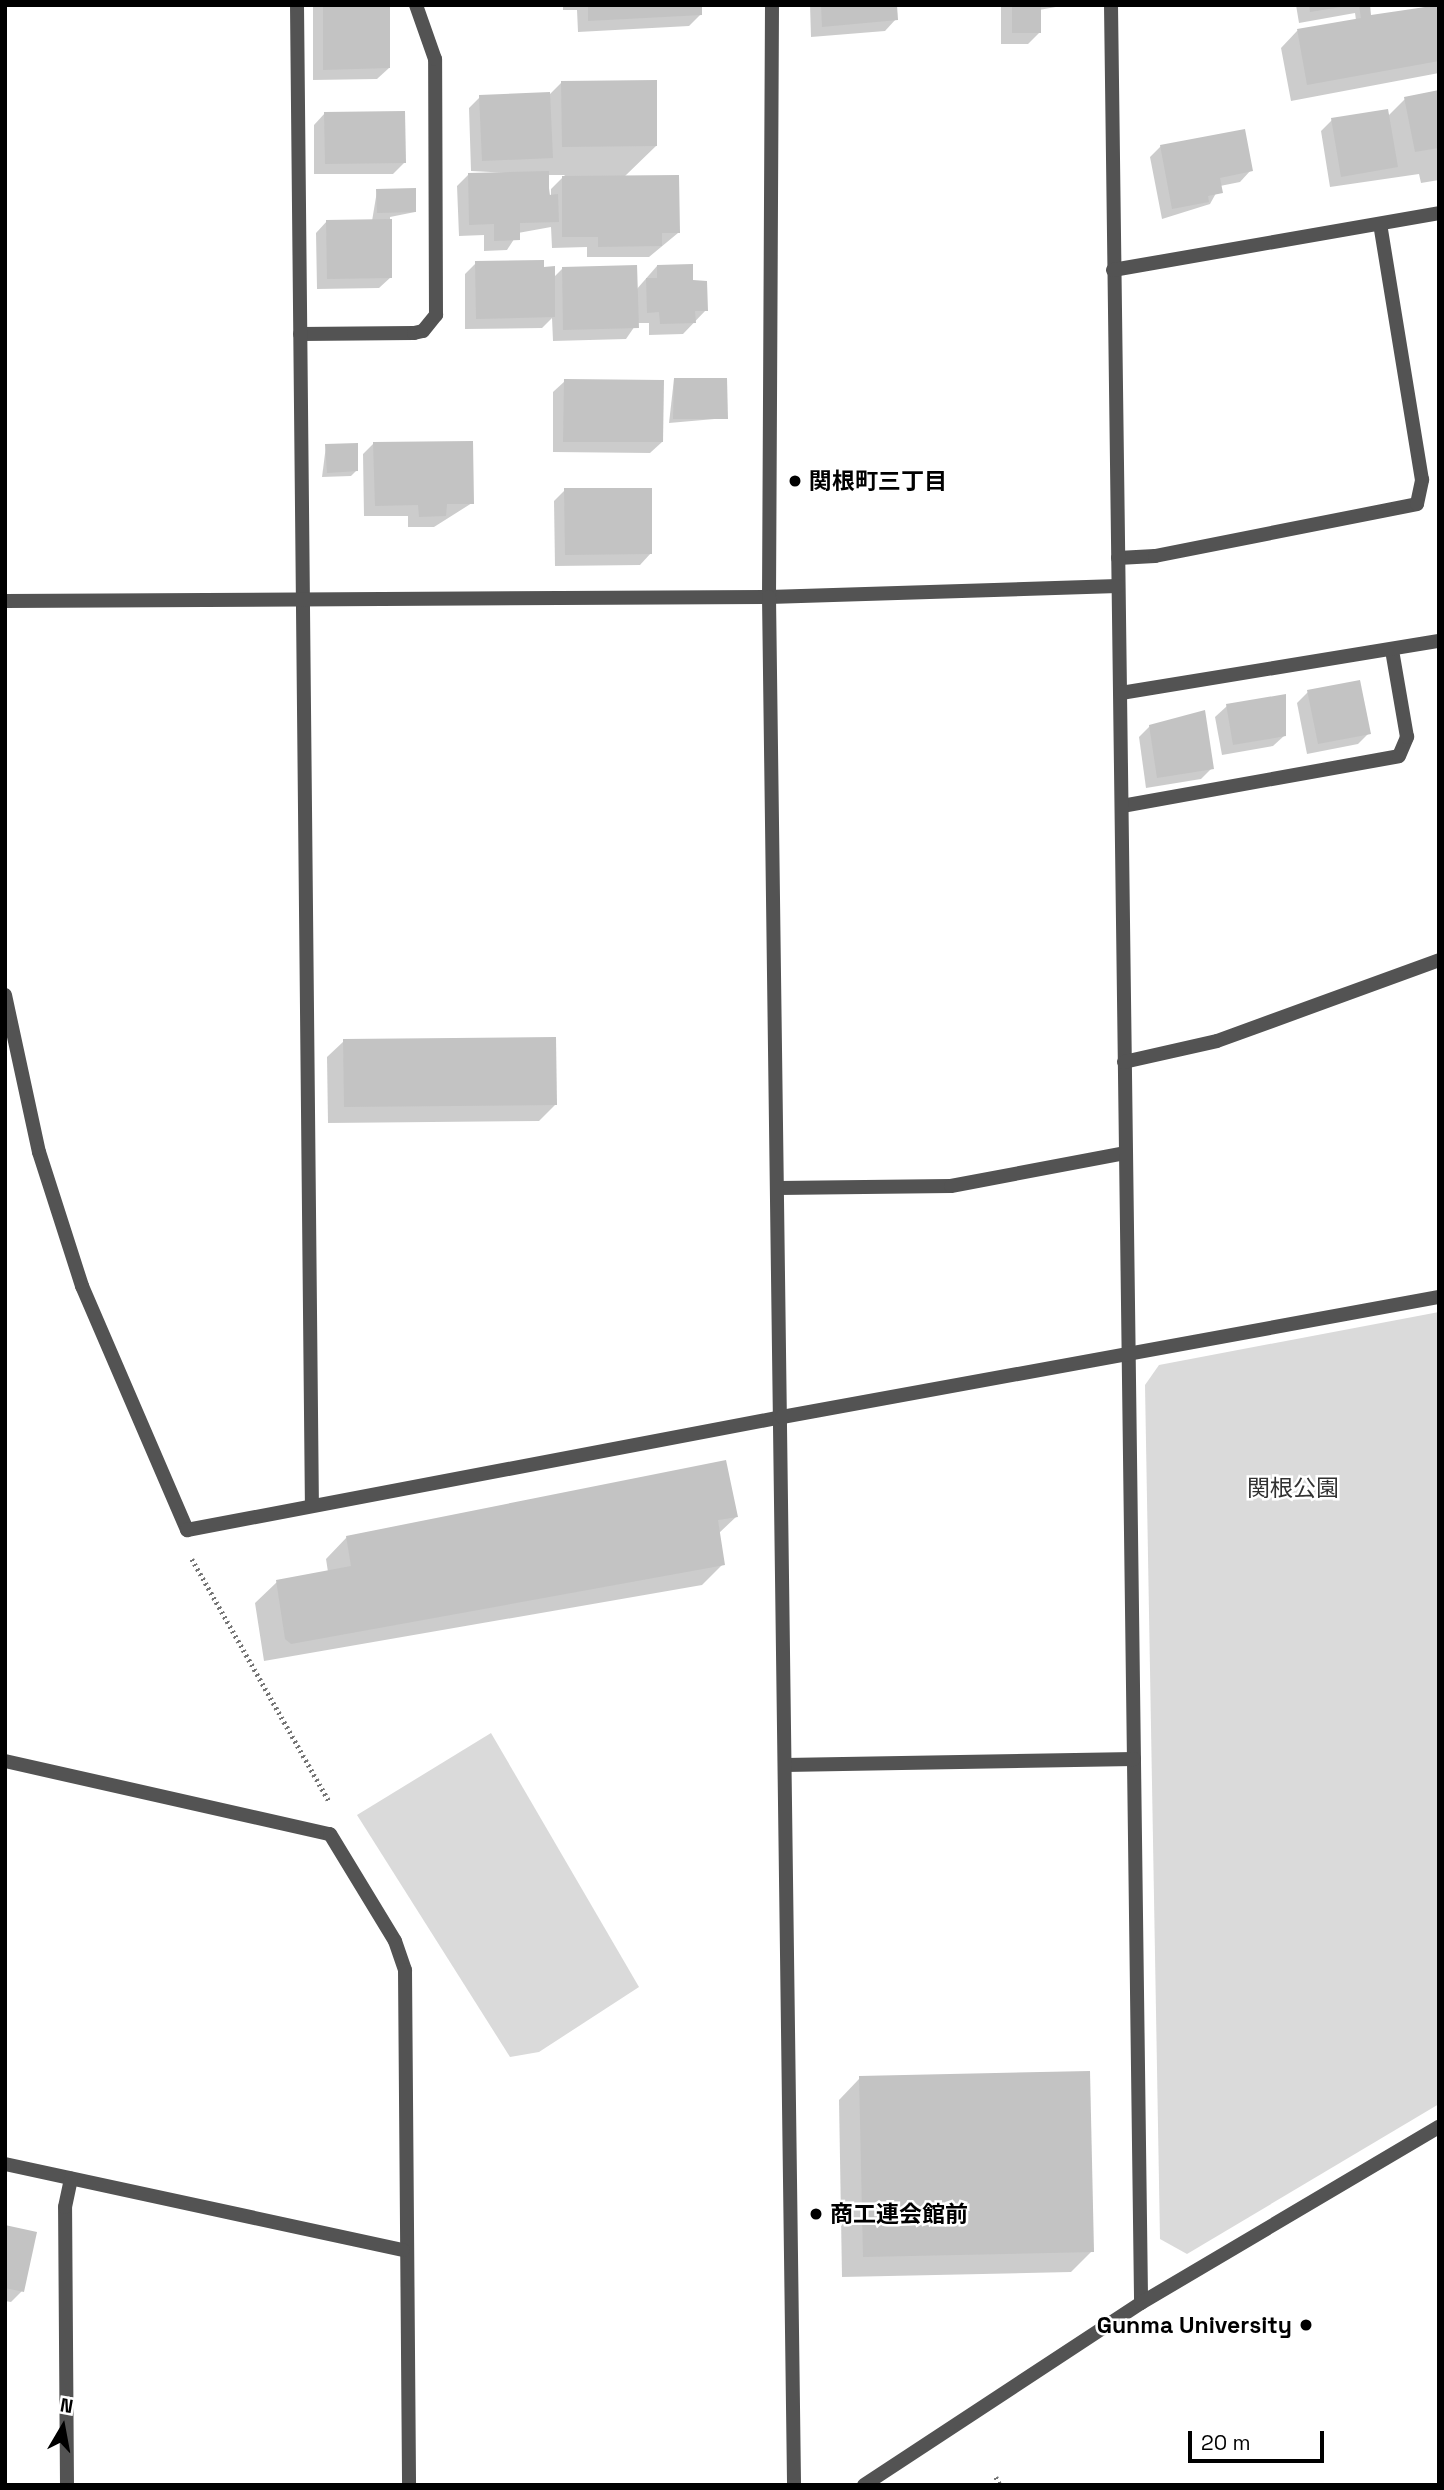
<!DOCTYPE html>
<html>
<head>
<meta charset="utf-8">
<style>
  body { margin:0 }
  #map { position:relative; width:1444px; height:2490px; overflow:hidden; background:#fff; font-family:"Space Grotesk","Noto Sans JP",sans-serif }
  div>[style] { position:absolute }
  .green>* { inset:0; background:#dadada }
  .shadow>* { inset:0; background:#0003 }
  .building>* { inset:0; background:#c3c3c3 }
  .path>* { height:4.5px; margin-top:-2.25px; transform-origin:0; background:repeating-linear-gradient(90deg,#757575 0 2px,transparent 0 5.5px) }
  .service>* { height:14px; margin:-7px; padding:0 7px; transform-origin:7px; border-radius:7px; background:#535353 }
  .minor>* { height:14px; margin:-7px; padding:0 7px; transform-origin:7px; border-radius:7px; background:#535353 }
  .tertiary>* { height:14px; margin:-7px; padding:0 7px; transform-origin:7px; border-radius:7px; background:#535353 }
  .dots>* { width:19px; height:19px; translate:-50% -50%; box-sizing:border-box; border:4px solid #fff; border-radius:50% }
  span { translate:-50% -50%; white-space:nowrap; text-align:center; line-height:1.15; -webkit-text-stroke:5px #fff; paint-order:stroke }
  .poi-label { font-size:23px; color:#000; font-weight:700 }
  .left { translate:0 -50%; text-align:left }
  .right { translate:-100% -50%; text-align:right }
  .park-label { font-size:23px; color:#313131 }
  .frame { position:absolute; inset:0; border:7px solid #000; pointer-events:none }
  .north { position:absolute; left:28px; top:2392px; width:70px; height:70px; -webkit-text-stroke:5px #fff; paint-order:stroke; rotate:10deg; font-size:19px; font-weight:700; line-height:28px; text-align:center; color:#000 }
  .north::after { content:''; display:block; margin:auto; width:24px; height:32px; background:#000; clip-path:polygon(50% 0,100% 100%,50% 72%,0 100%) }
  .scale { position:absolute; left:1188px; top:2431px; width:136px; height:32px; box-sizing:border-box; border:4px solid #000; border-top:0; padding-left:9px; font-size:21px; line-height:24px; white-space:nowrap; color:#000; -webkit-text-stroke:5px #fff; paint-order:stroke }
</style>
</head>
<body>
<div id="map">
  <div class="green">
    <div style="clip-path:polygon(1439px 1312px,1439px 2104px,1187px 2254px,1160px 2239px,1145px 1385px,1159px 1365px)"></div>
    <div style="clip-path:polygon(491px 1733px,639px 1987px,539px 2052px,510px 2057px,357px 1815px)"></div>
  </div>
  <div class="shadow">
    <div style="clip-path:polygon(313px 5px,388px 5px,389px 68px,377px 79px,313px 80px)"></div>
    <div style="clip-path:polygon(563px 5px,701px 5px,701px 14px,689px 26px,578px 32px,577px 10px,563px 10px)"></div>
    <div style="clip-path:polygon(810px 5px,896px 5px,896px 19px,885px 31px,811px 37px)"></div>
    <div style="clip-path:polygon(1001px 5px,1067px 5px,1039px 10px,1040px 32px,1028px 44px,1001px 44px)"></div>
    <div style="clip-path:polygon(1296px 5px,1368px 5px,1370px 17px,1439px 5px,1439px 73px,1291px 101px,1281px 48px,1297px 31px,1356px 20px,1355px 13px,1299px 23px)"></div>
    <div style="clip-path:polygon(evenodd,561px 83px,656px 146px,624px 177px,678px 233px,649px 257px,587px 257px,587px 247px,552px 248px,551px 227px,518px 233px,507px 250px,484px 251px,484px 235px,459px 236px,457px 186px,468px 175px,533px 174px,471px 171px,469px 108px,480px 97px,548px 96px,561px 83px,547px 175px,565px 175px,551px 189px,551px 201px,547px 175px)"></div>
    <div style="clip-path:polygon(1439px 92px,1439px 180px,1421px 183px,1419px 174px,1330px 187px,1321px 131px,1332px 120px,1388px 116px,1405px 99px)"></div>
    <div style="clip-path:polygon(325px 113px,404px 163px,393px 174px,314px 174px,314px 125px)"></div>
    <div style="clip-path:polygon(1161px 146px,1251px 170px,1240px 182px,1220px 186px,1210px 204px,1162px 219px,1150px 157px)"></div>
    <div style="clip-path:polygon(377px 191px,415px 212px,390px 217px,391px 277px,379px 288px,317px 289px,316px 233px,327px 221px,372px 221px)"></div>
    <div style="clip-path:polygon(476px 263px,543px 268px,553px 278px,562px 269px,636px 290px,657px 266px,691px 282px,706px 310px,683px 334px,649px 335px,649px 323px,637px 323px,626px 339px,553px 341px,552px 318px,542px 328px,465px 329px,465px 274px)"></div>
    <div style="clip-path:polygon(674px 379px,726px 418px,669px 423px)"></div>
    <div style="clip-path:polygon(565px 381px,662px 442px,650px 453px,553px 452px,553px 392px)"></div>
    <div style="clip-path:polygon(374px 443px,472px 503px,434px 527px,408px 527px,408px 516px,364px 516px,363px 454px)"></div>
    <div style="clip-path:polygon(326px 446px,356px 471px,351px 476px,322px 477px)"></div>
    <div style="clip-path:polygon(565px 490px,651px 553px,640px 565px,555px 566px,554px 501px)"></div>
    <div style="clip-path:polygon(1308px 692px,1369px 733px,1358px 744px,1307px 754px,1297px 703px)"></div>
    <div style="clip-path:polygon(1227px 706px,1285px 735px,1273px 746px,1222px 755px,1215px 717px)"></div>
    <div style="clip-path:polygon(1150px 726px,1212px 768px,1201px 779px,1146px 788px,1139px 737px)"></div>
    <div style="clip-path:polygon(344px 1041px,555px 1105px,539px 1121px,328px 1123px,327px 1057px)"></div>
    <div style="clip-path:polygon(737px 1516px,718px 1534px,723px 1564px,702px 1585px,264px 1661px,255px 1603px,277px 1582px,328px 1572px,326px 1559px,347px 1537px)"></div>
    <div style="clip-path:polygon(860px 2078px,1092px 2251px,1071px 2272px,842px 2277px,839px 2100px)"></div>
    <div style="clip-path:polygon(5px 2226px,22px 2291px,11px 2302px,5px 2301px)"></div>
  </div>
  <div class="building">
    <div style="clip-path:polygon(323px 5px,390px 5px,390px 68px,323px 70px)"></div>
    <div style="clip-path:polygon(588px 5px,702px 5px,702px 15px,588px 21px)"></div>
    <div style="clip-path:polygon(821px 5px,897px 5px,898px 20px,822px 27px)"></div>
    <div style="clip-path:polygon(1012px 5px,1041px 5px,1041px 33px,1012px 33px)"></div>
    <div style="clip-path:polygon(1309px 5px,1341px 5px,1341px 7px,1310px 12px)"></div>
    <div style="clip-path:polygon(1359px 5px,1370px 5px,1371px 15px,1439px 5px,1439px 61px,1307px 85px,1297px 29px,1361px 18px)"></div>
    <div style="clip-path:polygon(657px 80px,657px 146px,562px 147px,561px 81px)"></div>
    <div style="clip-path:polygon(1439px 90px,1439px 148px,1415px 152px,1404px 97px)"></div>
    <div style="clip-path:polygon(550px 92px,553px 158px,482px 161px,479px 95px)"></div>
    <div style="clip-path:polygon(1388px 109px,1398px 167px,1341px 177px,1331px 118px)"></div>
    <div style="clip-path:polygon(405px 111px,406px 163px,325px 164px,324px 112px)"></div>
    <div style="clip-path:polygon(1245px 129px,1253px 171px,1220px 178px,1223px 193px,1208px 196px,1209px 202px,1172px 209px,1160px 145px)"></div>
    <div style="clip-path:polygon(549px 171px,549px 195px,558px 194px,559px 222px,520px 223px,520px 240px,494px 241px,494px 224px,469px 225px,468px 173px)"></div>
    <div style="clip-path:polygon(679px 175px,680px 233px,662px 233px,662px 246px,598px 247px,598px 237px,562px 237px,562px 176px)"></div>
    <div style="clip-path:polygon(416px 188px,416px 212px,377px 213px,376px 189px)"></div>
    <div style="clip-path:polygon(392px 219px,392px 278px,327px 279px,326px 220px)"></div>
    <div style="clip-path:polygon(544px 260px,544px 267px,555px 266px,555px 317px,476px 319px,475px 261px)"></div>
    <div style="clip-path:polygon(693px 264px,693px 280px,707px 281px,708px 311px,695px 311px,696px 323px,660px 324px,659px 312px,647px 313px,646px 278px,657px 278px,657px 265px)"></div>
    <div style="clip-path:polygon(637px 265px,639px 328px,563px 330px,562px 267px)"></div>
    <div style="clip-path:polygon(674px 378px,727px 378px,728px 419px,673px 419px)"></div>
    <div style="clip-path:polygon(564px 379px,664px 380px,663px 442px,563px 442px)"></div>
    <div style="clip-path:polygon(473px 441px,474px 504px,447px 504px,446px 516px,419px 517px,418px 505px,375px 506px,373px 442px)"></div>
    <div style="clip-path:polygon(358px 443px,358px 471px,327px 473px,325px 444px)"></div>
    <div style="clip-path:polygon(564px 488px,652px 488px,652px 554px,565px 555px)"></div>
    <div style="clip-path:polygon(1360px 680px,1371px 734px,1318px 744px,1307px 690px)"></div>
    <div style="clip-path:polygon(1286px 694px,1286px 736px,1233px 745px,1226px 704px)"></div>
    <div style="clip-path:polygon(1205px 710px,1214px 769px,1157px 778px,1149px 725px)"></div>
    <div style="clip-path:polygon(556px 1037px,557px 1105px,344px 1107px,343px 1039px)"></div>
    <div style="clip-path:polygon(726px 1460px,738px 1517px,718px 1520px,725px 1565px,291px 1644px,285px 1639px,276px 1580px,351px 1566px,346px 1536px)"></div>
    <div style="clip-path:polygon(1090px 2071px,1094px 2252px,863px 2257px,859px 2076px)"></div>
    <div style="clip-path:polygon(5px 2225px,37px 2232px,24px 2292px,5px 2288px)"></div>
  </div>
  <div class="path">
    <div style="left:192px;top:1559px;width:278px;rotate:60.5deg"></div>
    <div style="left:996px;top:2477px;width:9px;rotate:63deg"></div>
  </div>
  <div class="service">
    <div style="left:300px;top:334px;width:114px;rotate:-0.5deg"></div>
    <div style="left:414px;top:333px;width:9px;rotate:-13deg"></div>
    <div style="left:423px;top:331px;width:21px;rotate:-51deg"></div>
    <div style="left:436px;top:315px;width:256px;rotate:-90.2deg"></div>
    <div style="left:435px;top:59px;width:57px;rotate:-109.4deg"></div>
    <div style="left:1118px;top:558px;width:37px;rotate:-3deg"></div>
    <div style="left:1155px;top:556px;width:267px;rotate:-11.2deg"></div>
    <div style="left:1417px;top:504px;width:25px;rotate:-78deg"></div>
    <div style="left:1422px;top:480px;width:259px;rotate:-99.3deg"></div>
    <div style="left:1122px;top:806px;width:281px;rotate:-10.2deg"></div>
    <div style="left:1399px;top:756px;width:21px;rotate:-67deg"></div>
    <div style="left:1407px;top:737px;width:88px;rotate:-99.8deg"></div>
    <div style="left:778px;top:1188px;width:173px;rotate:-0.7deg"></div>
    <div style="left:951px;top:1186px;width:178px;rotate:-10.7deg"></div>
  </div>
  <div class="minor">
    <div style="left:297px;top:5px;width:1498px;rotate:89.43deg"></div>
    <div style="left:1111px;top:5px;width:2298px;rotate:89.25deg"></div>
    <div style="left:1113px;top:270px;width:331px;rotate:-9.9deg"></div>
    <div style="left:5px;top:601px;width:764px;rotate:-0.3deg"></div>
    <div style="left:769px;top:597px;width:349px;rotate:-1.8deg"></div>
    <div style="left:1121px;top:693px;width:322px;rotate:-9.3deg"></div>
    <div style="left:5px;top:995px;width:161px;rotate:77.8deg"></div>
    <div style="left:39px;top:1152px;width:141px;rotate:72.2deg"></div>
    <div style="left:82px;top:1286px;width:266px;rotate:66.7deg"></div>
    <div style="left:187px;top:1530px;width:606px;rotate:-10.75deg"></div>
    <div style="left:1124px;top:1062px;width:95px;rotate:-12.7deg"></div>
    <div style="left:1217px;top:1041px;width:236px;rotate:-20deg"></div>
    <div style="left:5px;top:1761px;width:333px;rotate:12.7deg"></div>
    <div style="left:330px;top:1834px;width:125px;rotate:58.7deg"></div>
    <div style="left:395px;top:1941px;width:31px;rotate:71deg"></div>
    <div style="left:405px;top:1970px;width:515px;rotate:89.55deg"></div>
    <div style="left:785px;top:1765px;width:349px;rotate:-1deg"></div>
    <div style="left:5px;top:2164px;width:407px;rotate:12.2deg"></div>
    <div style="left:67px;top:2485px;width:278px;rotate:-90.4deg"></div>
    <div style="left:65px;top:2207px;width:29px;rotate:-78deg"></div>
    <div style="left:864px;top:2485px;width:331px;rotate:-33.3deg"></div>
    <div style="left:1141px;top:2303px;width:346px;rotate:-30.6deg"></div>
  </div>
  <div class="tertiary">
    <div style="left:772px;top:5px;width:592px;rotate:90.29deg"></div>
    <div style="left:769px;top:597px;width:1888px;rotate:89.24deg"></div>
    <div style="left:782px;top:1417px;width:668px;rotate:-10.35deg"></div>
  </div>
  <div class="dots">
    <div style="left:795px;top:481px;background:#000"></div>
    <div style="left:816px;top:2214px;background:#000"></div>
    <div style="left:1306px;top:2325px;background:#000"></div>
  </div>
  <div class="poi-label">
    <span class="left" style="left:809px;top:481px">関根町三丁目</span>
    <span class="left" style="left:830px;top:2214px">商工連会館前</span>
    <span class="right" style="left:1292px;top:2325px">Gunma University</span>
  </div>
  <div class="park-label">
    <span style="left:1293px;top:1488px">関根公園</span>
  </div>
  <div class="frame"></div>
  <div class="north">N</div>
  <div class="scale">20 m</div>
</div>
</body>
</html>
